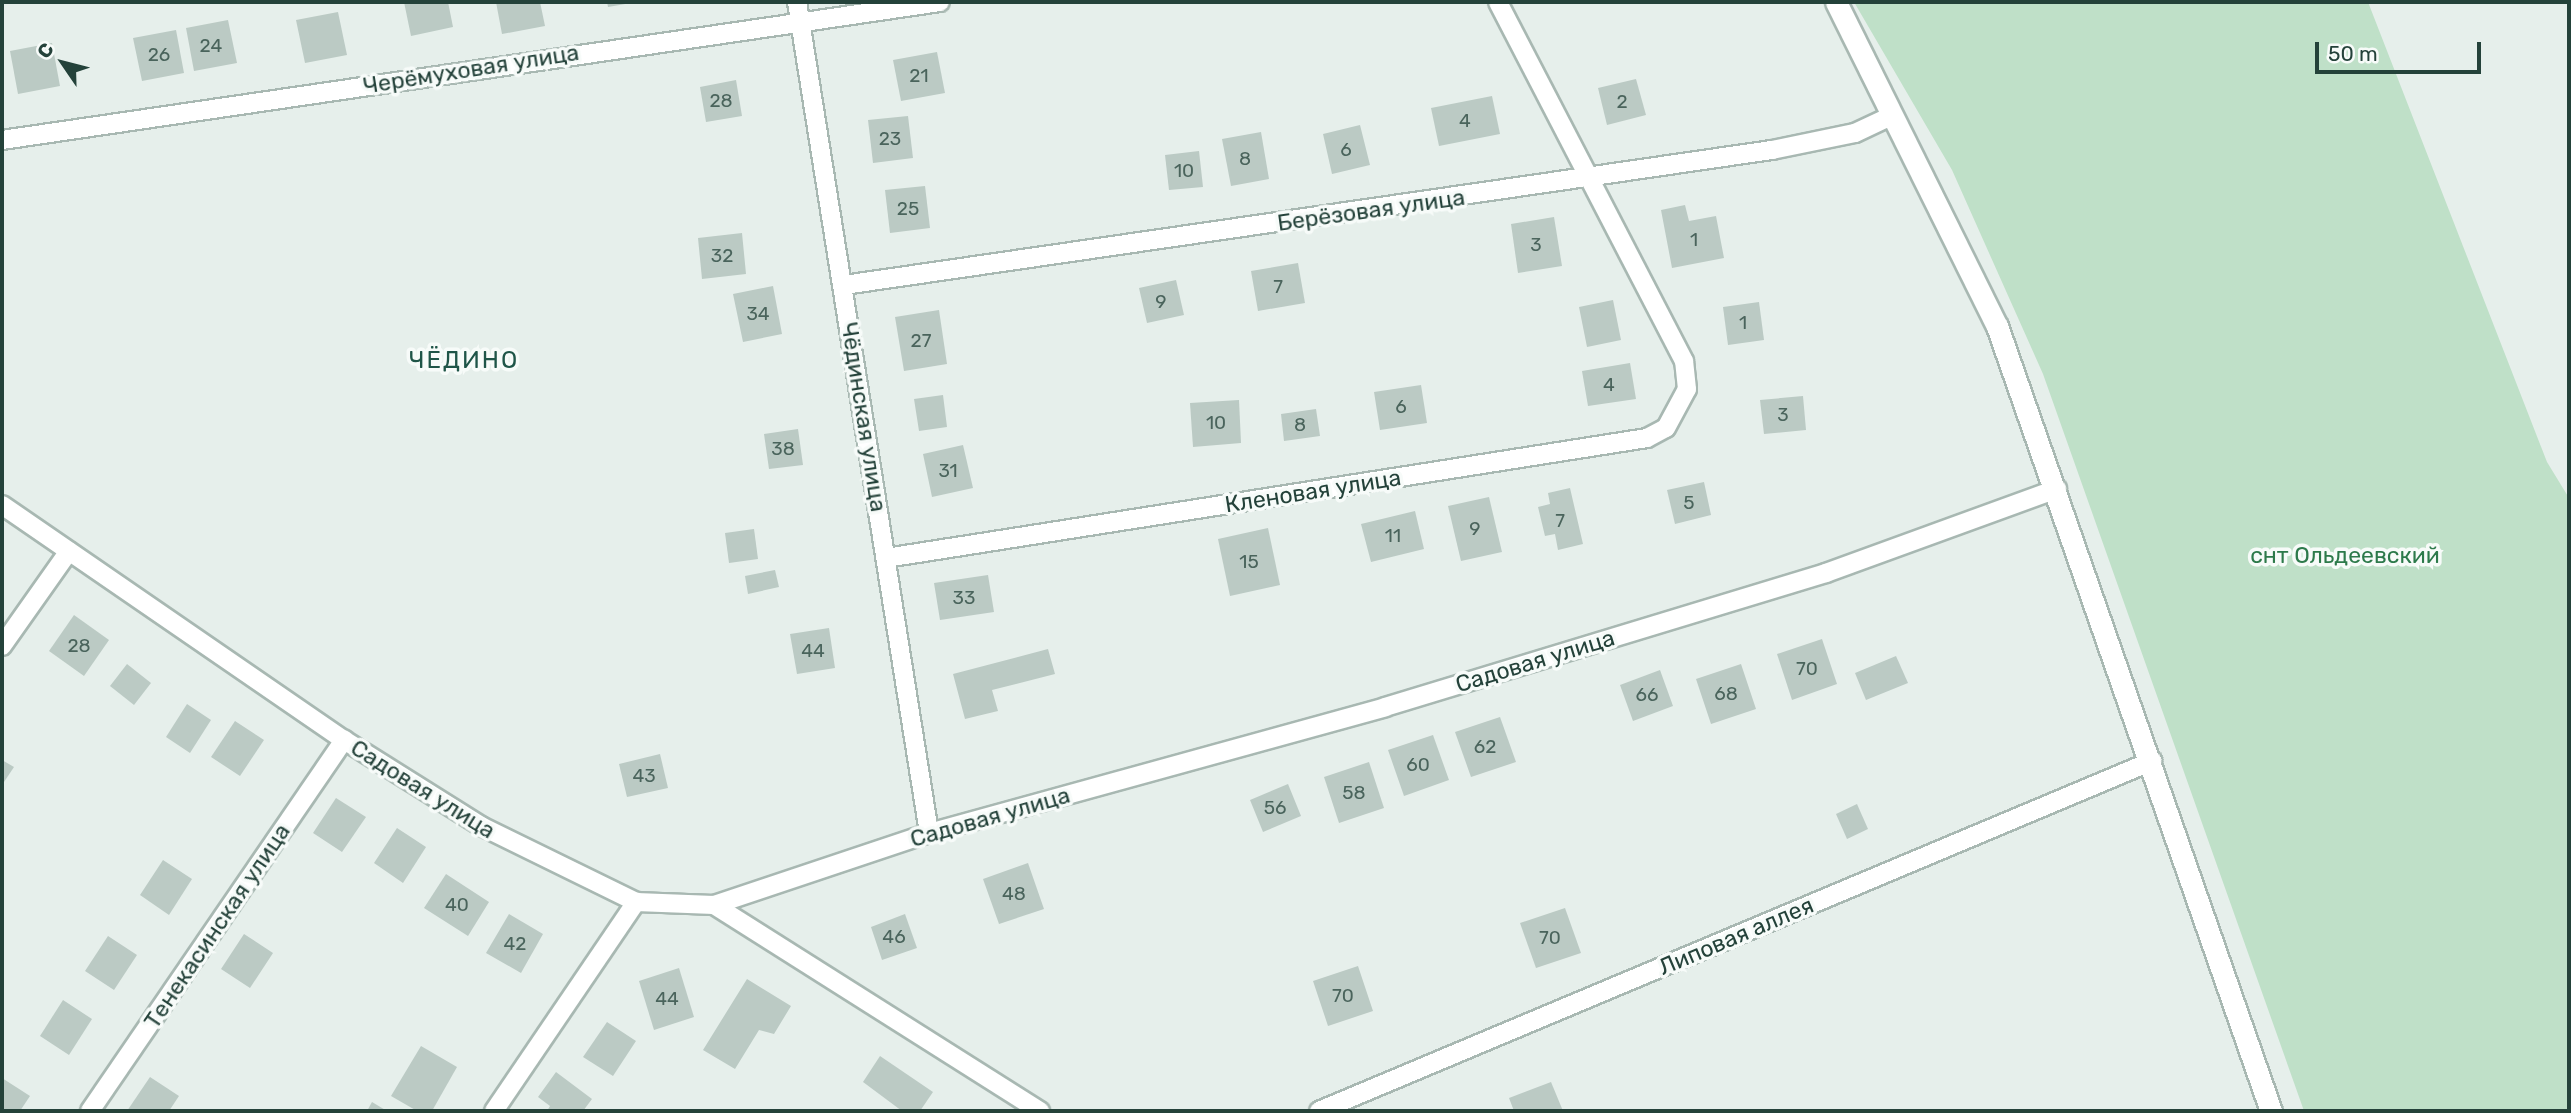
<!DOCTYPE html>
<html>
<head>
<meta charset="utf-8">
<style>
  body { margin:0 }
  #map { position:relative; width:2571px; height:1113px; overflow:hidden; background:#e6efeb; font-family:Rubik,sans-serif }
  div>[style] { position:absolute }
  .green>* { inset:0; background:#bfe0c8 }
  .building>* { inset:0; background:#bbcac4 }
  .roads { filter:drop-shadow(2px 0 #a8b8b2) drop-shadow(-2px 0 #a8b8b2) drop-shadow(0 2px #a8b8b2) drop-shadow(0 -2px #a8b8b2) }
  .minor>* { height:18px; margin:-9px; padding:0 9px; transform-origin:9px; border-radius:9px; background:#fff }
  .tertiary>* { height:21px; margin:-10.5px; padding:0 10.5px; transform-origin:10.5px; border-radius:10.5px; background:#fff }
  span { translate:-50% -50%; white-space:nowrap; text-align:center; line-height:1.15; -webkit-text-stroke:7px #f7fbf9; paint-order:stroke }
  .number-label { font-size:19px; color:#4a645c }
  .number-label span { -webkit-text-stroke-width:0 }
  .street-label { font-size:23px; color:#24423a }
  .park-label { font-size:23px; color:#2d7a4b }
  .neighbourhood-label { font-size:24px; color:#1f5548; letter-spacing:2px }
  .frame { position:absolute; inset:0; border:4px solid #24423a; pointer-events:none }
  .north { position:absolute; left:28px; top:28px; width:70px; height:70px; -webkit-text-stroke:5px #f7fbf9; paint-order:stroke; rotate:305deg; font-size:19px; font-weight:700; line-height:28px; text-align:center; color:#24423a }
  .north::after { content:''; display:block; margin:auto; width:24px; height:32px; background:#24423a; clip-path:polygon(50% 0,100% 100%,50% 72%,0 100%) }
  .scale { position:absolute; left:2315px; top:42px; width:166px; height:32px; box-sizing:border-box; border:4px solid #24423a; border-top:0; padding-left:9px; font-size:21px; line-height:24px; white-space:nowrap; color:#24423a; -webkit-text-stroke:5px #f7fbf9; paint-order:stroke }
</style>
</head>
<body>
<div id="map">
  <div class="green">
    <div style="clip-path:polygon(1854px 2px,2368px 2px,2547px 462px,2569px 498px,2569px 1111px,2304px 1111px,2043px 374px,1952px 170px)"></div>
  </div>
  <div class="building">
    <div style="clip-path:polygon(404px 2px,448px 2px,453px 27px,411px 36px)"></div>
    <div style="clip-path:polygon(496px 2px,540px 2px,545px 26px,502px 34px)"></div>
    <div style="clip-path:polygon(607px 2px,630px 2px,631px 3px,608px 7px)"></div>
    <div style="clip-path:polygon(338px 12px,347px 55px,305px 63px,296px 20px)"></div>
    <div style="clip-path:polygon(228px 20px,237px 63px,194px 71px,186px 28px)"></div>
    <div style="clip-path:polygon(176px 30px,184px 73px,142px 81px,133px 38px)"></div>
    <div style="clip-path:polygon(52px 43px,60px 86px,18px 94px,10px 51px)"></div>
    <div style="clip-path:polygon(937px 52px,945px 93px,901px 101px,893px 60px)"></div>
    <div style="clip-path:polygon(1636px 79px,1646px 115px,1607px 125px,1598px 88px)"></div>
    <div style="clip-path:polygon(736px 80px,742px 116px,706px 122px,700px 87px)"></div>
    <div style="clip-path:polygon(1492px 96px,1500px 134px,1439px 146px,1431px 108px)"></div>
    <div style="clip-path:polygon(908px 116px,913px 158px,873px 163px,868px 120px)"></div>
    <div style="clip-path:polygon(1360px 125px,1370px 165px,1332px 174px,1323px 134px)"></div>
    <div style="clip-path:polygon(1261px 132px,1269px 179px,1231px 186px,1222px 139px)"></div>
    <div style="clip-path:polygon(1199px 151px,1203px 187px,1169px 190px,1165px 155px)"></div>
    <div style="clip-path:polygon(925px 186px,930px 228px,890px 233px,885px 190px)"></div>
    <div style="clip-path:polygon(1685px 205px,1689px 221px,1716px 216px,1724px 258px,1672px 268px,1661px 210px)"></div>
    <div style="clip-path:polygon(1554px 217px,1562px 266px,1518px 273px,1511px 224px)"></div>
    <div style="clip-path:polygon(742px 233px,746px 274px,702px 279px,698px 238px)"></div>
    <div style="clip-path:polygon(1298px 263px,1305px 303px,1258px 311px,1251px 271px)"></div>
    <div style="clip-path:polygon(1176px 280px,1184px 315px,1147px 323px,1139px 288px)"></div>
    <div style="clip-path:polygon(773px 286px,782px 334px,743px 342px,733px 294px)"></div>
    <div style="clip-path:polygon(1613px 300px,1621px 340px,1587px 347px,1579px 307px)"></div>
    <div style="clip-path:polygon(1759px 302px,1764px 340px,1728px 345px,1723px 307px)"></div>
    <div style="clip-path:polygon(939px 310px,947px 364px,904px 371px,895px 317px)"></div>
    <div style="clip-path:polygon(1630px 363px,1636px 399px,1588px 406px,1582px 371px)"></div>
    <div style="clip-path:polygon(1421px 385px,1427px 423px,1380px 430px,1374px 392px)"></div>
    <div style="clip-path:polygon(943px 395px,947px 427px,919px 431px,914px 399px)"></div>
    <div style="clip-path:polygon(1803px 396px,1806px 430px,1764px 434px,1760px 400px)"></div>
    <div style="clip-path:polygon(1239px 400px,1241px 443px,1193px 447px,1190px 403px)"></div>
    <div style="clip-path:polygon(1316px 409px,1320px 436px,1284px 441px,1281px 414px)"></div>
    <div style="clip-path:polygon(798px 429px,803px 465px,769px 469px,764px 434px)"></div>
    <div style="clip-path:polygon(963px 445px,973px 488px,932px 497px,923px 454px)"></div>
    <div style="clip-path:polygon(1704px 482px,1711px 515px,1675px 524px,1667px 490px)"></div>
    <div style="clip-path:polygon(1570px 488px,1583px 544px,1558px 550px,1555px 534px,1545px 536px,1538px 507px,1550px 504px,1548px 493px)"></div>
    <div style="clip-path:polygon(1489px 497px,1502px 552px,1461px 561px,1448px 506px)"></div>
    <div style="clip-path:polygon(1415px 511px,1424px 549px,1371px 562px,1361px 524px)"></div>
    <div style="clip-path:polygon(1268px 528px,1280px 585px,1230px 596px,1218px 539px)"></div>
    <div style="clip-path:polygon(754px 529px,758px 559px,729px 563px,725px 533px)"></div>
    <div style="clip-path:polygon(775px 570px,779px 587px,748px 594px,745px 576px)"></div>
    <div style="clip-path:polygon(988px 575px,994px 612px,940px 620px,934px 583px)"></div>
    <div style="clip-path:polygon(74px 615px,109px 640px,84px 676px,49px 651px)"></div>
    <div style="clip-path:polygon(829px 628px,835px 668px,797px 674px,790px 634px)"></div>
    <div style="clip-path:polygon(1822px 639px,1837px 684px,1792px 700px,1777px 654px)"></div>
    <div style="clip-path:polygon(1048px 649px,1055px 674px,992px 690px,998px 711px,965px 719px,953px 674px)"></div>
    <div style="clip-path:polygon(1896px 656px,1908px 683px,1866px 700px,1855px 673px)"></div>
    <div style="clip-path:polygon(127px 664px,151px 683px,134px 705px,110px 686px)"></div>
    <div style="clip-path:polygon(1741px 664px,1756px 709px,1711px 724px,1696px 679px)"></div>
    <div style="clip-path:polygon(1660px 670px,1673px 706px,1633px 721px,1620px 685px)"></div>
    <div style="clip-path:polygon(187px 704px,211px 720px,190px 753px,166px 737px)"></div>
    <div style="clip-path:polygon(1500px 717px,1516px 762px,1471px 777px,1455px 732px)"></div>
    <div style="clip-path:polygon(235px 721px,264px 740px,240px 776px,211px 757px)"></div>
    <div style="clip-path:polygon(1433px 735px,1449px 780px,1404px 796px,1388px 750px)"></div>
    <div style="clip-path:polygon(660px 754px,668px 788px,627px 797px,619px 764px)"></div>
    <div style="clip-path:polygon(2px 760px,14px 767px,2px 785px)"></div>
    <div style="clip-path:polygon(1369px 762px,1384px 808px,1339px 823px,1324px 777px)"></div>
    <div style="clip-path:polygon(1288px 784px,1301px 816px,1263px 832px,1250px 800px)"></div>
    <div style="clip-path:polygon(336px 798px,366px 817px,342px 852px,313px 833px)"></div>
    <div style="clip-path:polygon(1857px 804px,1868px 829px,1847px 839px,1836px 814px)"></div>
    <div style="clip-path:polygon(397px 828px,426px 847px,403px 883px,374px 863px)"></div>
    <div style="clip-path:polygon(163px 860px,192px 879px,169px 915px,140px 895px)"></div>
    <div style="clip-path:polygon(1028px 863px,1044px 909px,999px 924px,983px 879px)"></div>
    <div style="clip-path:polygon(446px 874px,489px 902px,468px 936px,424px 908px)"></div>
    <div style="clip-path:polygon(1565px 908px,1581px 953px,1536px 968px,1520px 923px)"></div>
    <div style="clip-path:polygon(509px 914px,543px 934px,521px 973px,486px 953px)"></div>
    <div style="clip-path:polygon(905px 914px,917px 948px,882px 960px,871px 927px)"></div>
    <div style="clip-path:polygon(244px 934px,273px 953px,250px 988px,221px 969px)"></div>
    <div style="clip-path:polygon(108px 936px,137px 955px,114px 990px,85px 971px)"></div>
    <div style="clip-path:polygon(1358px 966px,1373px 1011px,1328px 1026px,1313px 981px)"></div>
    <div style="clip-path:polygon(679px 968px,694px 1017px,654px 1030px,639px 981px)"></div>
    <div style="clip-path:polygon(747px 979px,791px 1006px,774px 1034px,759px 1030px,735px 1069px,703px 1050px)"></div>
    <div style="clip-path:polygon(63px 1000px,92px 1019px,69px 1055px,40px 1036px)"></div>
    <div style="clip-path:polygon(607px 1022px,636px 1041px,613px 1076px,583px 1057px)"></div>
    <div style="clip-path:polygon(421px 1046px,457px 1067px,432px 1111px,417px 1111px,391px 1096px)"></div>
    <div style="clip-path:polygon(880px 1056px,933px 1092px,920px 1111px,902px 1111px,863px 1082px)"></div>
    <div style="clip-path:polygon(556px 1072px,592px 1099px,583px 1111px,547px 1111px,550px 1106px,538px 1097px)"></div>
    <div style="clip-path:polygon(150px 1077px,179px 1096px,169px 1111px,127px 1111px)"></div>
    <div style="clip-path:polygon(2px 1078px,30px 1096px,20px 1111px,2px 1111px)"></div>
    <div style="clip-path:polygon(1551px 1082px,1563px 1111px,1514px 1111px,1509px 1098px)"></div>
    <div style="clip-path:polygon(372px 1102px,387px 1111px,367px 1111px)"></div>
  </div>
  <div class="roads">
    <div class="minor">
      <div style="left:797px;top:2px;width:841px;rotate:80.97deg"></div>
      <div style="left:2px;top:140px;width:948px;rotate:-8.37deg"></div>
      <div style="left:844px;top:285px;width:938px;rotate:-8.28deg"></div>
      <div style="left:1772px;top:150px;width:85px;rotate:-11.6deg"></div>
      <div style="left:1855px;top:133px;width:42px;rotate:-25.3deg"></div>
      <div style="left:2px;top:505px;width:415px;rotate:34.5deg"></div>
      <div style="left:344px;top:740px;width:162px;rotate:32.1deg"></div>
      <div style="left:481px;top:826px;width:173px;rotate:26.1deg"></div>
      <div style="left:636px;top:902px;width:78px;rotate:2.2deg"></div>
      <div style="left:714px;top:905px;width:227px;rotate:-18.5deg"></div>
      <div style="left:929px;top:833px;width:473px;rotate:-15.4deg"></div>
      <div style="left:1385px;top:707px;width:461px;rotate:-16.9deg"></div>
      <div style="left:1826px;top:573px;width:246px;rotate:-20deg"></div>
      <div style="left:886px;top:558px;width:770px;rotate:-8.96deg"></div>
      <div style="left:1647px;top:438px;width:21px;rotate:-28deg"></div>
      <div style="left:1666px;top:428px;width:44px;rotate:-61.7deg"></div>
      <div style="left:1687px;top:389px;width:28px;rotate:-96deg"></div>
      <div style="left:1684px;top:361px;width:404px;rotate:-117.4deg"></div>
      <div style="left:2px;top:646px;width:116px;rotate:-54.8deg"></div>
      <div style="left:714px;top:905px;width:386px;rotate:32.3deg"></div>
      <div style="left:90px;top:1111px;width:450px;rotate:-55.6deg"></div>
      <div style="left:494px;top:1111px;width:253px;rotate:-55.8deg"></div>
      <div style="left:1319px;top:1111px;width:904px;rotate:-22.79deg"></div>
    </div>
    <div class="tertiary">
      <div style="left:1836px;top:2px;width:362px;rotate:63.6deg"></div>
      <div style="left:1997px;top:326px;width:831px;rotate:70.76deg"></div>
    </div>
  </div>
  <div class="number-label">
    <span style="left:211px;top:46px">24</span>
    <span style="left:159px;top:55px">26</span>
    <span style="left:919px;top:76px">21</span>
    <span style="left:721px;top:101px">28</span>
    <span style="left:1622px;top:102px">2</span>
    <span style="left:1465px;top:121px">4</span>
    <span style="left:890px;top:139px">23</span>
    <span style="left:1346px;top:150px">6</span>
    <span style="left:1245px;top:159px">8</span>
    <span style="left:1184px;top:171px">10</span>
    <span style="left:908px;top:209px">25</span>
    <span style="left:1694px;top:240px">1</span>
    <span style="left:1536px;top:245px">3</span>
    <span style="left:722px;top:256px">32</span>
    <span style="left:1278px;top:287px">7</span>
    <span style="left:1161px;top:302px">9</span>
    <span style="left:758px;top:314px">34</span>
    <span style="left:1743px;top:323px">1</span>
    <span style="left:921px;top:341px">27</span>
    <span style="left:1609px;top:385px">4</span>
    <span style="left:1401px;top:407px">6</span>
    <span style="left:1783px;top:415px">3</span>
    <span style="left:1216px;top:423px">10</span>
    <span style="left:1300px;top:425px">8</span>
    <span style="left:783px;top:449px">38</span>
    <span style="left:948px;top:471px">31</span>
    <span style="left:1689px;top:503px">5</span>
    <span style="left:1560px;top:521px">7</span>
    <span style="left:1475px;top:529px">9</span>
    <span style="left:1393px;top:536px">11</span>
    <span style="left:1249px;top:562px">15</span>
    <span style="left:964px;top:598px">33</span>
    <span style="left:79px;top:646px">28</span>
    <span style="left:813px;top:651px">44</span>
    <span style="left:1807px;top:669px">70</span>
    <span style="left:1726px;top:694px">68</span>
    <span style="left:1647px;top:695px">66</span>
    <span style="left:1485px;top:747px">62</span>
    <span style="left:1418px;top:765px">60</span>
    <span style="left:644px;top:776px">43</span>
    <span style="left:1354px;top:793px">58</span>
    <span style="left:1275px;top:808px">56</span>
    <span style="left:1014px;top:894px">48</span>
    <span style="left:457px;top:905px">40</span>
    <span style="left:894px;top:937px">46</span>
    <span style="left:1550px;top:938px">70</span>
    <span style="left:515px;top:944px">42</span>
    <span style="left:1343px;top:996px">70</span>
    <span style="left:667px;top:999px">44</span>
  </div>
  <div class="street-label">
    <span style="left:471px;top:69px;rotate:-9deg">Черёмуховая улица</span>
    <span style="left:1371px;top:210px;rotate:-8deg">Берёзовая улица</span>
    <span style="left:864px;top:417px;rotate:81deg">Чёдинская улица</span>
    <span style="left:1313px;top:491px;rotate:-9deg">Кленовая улица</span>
    <span style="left:1535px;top:661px;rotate:-17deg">Садовая улица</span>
    <span style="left:423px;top:789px;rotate:32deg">Садовая улица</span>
    <span style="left:990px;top:817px;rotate:-16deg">Садовая улица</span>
    <span style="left:217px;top:926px;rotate:-56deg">Тенекасинская улица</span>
    <span style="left:1736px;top:936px;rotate:-23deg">Липовая аллея</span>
  </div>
  <div class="park-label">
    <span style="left:2345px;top:555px">снт Ольдеевский</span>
  </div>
  <div class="neighbourhood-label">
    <span style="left:464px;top:361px">ЧЁДИНО</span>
  </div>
  <div class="frame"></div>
  <div class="north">С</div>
  <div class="scale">50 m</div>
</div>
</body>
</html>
